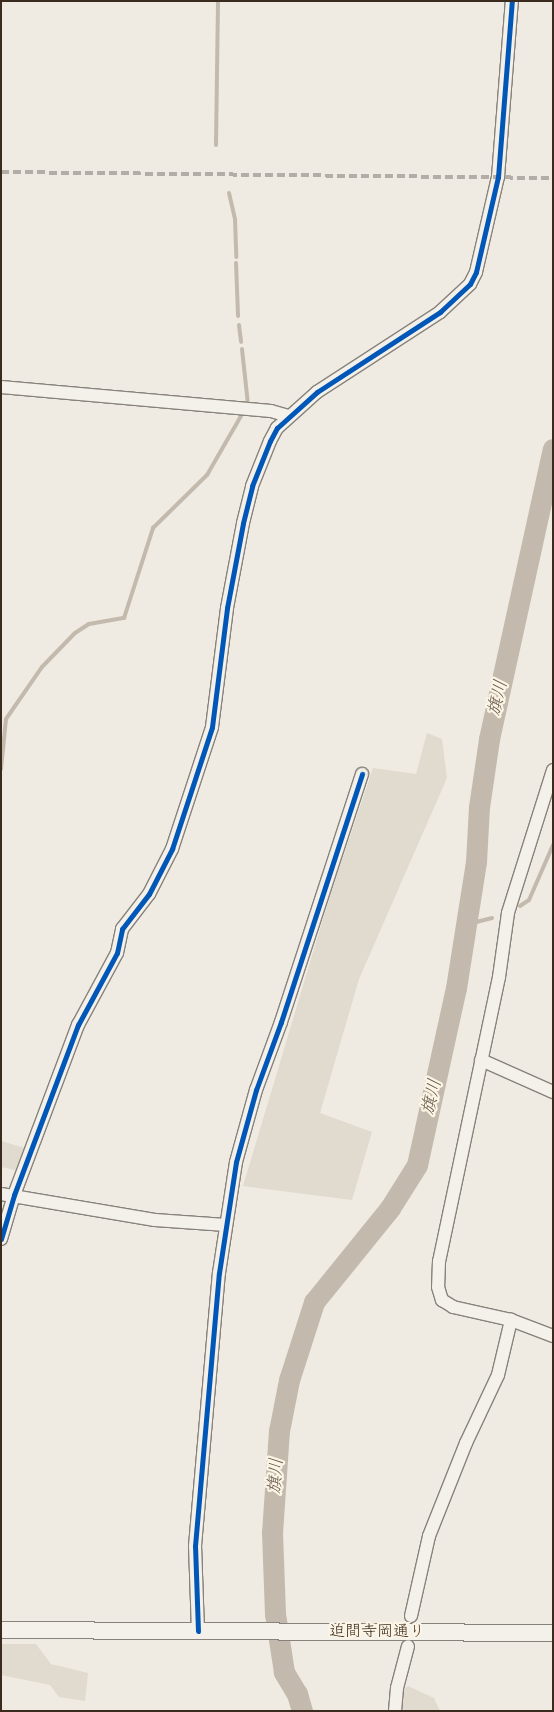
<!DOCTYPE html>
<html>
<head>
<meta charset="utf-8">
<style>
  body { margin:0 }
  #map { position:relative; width:554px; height:1712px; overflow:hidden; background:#efebe2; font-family:Mynerve,"Klee One",sans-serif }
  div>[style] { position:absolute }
  .green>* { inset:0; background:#e1dace }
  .stream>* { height:4px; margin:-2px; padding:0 2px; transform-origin:2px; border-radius:2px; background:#c3baad }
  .river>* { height:21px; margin:-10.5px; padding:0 10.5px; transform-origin:10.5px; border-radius:10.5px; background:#c3baad }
  .roads { filter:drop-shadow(1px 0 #87827b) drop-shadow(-1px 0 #87827b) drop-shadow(0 1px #87827b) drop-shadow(0 -1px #87827b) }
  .street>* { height:12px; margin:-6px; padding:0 6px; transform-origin:6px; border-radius:6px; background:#f4f1ea }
  .secondary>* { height:16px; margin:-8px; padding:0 8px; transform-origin:8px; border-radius:8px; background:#f4f1ea }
  .rail>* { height:4px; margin-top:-2px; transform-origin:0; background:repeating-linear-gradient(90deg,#b2aea7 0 8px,transparent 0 12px) }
  .cycleway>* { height:5px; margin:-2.5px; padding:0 2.5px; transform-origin:2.5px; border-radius:2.5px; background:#0057b8 }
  span { translate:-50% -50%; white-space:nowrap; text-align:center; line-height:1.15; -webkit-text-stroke:4.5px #fcf5e5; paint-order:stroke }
  .street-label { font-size:16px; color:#3b2a1e }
  .water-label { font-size:18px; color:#645548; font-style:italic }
  .frame { position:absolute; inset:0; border:2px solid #3b2a1e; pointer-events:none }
</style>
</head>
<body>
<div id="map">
  <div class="green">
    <div style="clip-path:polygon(427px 733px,442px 739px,447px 778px,359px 979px,320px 1113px,372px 1132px,352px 1200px,243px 1186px,329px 899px,373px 768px,416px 774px)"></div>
    <div style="clip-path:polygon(1px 1141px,25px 1148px,15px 1170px,1px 1167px)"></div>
    <div style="clip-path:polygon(1px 1644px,36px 1644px,51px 1664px,88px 1673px,85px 1701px,59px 1697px,50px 1685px,1px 1675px)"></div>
    <div style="clip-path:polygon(408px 1686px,434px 1698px,440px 1711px,399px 1711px,400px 1692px)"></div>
  </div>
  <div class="stream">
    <div style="left:216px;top:145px;width:144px;rotate:-89.2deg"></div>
    <div style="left:229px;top:193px;width:27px;rotate:77deg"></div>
    <div style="left:235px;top:219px;width:38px;rotate:88deg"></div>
    <div style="left:236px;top:263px;width:53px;rotate:87.8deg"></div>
    <div style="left:239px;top:325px;width:17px;rotate:83deg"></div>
    <div style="left:242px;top:349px;width:55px;rotate:83.8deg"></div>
    <div style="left:1px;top:769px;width:50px;rotate:-84.3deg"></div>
    <div style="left:6px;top:719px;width:63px;rotate:-55.3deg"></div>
    <div style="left:42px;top:667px;width:47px;rotate:-45.9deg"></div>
    <div style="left:75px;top:633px;width:17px;rotate:-33deg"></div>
    <div style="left:89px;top:624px;width:36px;rotate:-10deg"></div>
    <div style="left:124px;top:618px;width:95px;rotate:-72.1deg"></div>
    <div style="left:153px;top:528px;width:76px;rotate:-44.5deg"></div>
    <div style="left:207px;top:475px;width:68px;rotate:-60deg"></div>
    <div style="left:520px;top:906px;width:11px;rotate:-34deg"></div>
    <div style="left:529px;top:900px;width:60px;rotate:-66.4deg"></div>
    <div style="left:464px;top:925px;width:29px;rotate:-14deg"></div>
  </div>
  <div class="river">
    <div style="left:302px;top:1711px;width:18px;rotate:-106deg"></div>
    <div style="left:297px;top:1694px;width:26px;rotate:-121deg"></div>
    <div style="left:284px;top:1672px;width:59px;rotate:-98.8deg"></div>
    <div style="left:275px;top:1614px;width:81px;rotate:-92.1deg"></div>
    <div style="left:272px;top:1533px;width:102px;rotate:-86.1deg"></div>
    <div style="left:279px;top:1431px;width:52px;rotate:-78.9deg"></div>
    <div style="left:289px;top:1380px;width:82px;rotate:-72.2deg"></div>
    <div style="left:314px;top:1302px;width:121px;rotate:-51deg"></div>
    <div style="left:390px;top:1208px;width:51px;rotate:-57.9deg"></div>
    <div style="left:417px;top:1165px;width:181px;rotate:-77.6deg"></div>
    <div style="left:456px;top:988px;width:128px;rotate:-81deg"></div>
    <div style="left:476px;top:862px;width:55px;rotate:-86.9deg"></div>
    <div style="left:479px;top:807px;width:69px;rotate:-81.6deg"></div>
    <div style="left:489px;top:739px;width:297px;rotate:-77.6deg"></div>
  </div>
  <div class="roads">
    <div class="street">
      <div style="left:1px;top:387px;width:271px;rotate:5.1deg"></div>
      <div style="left:271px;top:411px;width:19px;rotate:16deg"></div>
      <div style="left:553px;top:770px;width:150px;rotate:107.5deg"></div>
      <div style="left:508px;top:913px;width:65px;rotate:98deg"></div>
      <div style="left:499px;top:977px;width:290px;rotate:101.9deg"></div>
      <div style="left:439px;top:1261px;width:26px;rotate:92deg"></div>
      <div style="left:438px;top:1287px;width:14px;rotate:73deg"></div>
      <div style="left:442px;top:1300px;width:13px;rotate:32deg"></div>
      <div style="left:453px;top:1307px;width:59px;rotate:12.6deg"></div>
      <div style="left:511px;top:1320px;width:45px;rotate:20.9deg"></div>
      <div style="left:481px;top:1060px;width:79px;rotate:24deg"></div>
      <div style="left:1px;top:1194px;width:156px;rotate:9.6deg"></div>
      <div style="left:155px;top:1220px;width:71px;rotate:4deg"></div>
      <div style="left:1px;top:1239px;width:46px;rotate:-73.5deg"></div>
      <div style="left:14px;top:1195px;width:182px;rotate:-69.4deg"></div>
      <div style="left:78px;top:1025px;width:82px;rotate:-61.6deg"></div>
      <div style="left:117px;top:953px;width:25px;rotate:-78deg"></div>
      <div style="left:122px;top:929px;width:44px;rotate:-52.4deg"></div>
      <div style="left:149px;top:894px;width:51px;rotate:-62.9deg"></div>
      <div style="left:172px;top:849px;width:128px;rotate:-71.8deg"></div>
      <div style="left:212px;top:727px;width:120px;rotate:-82.8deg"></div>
      <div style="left:227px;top:608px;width:86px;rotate:-79.3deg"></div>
      <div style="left:243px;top:523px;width:38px;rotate:-76deg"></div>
      <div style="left:252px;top:486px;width:48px;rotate:-68.2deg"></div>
      <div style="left:270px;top:441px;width:15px;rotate:-62deg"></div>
      <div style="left:277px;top:428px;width:54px;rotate:-42deg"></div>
      <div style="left:317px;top:392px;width:147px;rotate:-33deg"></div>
      <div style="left:440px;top:312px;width:41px;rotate:-43deg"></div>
      <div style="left:470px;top:284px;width:13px;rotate:-63deg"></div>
      <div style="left:476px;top:272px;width:98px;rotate:-77deg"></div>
      <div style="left:498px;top:177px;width:177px;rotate:-85.5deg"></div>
      <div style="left:411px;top:1616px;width:82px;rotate:-77.3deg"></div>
      <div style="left:429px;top:1536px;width:100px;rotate:-68.3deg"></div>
      <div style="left:466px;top:1443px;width:75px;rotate:-64.8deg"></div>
      <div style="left:498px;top:1375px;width:57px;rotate:-76.7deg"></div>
      <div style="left:198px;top:1631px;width:85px;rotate:-92deg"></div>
      <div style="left:195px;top:1546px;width:274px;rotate:-85deg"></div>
      <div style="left:219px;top:1273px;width:112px;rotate:-81.3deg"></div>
      <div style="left:236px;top:1162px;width:75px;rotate:-74.5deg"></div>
      <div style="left:256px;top:1090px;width:72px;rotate:-69.8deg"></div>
      <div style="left:281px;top:1022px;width:261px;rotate:-71.9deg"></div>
      <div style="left:395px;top:1711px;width:23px;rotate:-85deg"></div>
      <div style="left:397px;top:1688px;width:43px;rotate:-75.3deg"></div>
    </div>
    <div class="secondary">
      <div style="left:1px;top:1630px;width:552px;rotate:0.31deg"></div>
    </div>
  </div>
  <div class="rail">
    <div style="left:1px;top:172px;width:552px;rotate:0.62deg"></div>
  </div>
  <div class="cycleway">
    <div style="left:1px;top:1239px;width:46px;rotate:-73.5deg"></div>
    <div style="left:14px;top:1195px;width:182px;rotate:-69.4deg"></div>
    <div style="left:78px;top:1025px;width:82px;rotate:-61.6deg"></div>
    <div style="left:117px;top:953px;width:25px;rotate:-78deg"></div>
    <div style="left:122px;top:929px;width:44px;rotate:-52.4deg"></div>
    <div style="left:149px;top:894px;width:51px;rotate:-62.9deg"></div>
    <div style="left:172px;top:849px;width:128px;rotate:-71.8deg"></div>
    <div style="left:212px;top:727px;width:120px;rotate:-82.8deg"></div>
    <div style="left:227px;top:608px;width:86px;rotate:-79.3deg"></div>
    <div style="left:243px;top:523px;width:38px;rotate:-76deg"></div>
    <div style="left:252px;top:486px;width:48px;rotate:-68.2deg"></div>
    <div style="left:270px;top:441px;width:15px;rotate:-62deg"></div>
    <div style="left:277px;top:428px;width:54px;rotate:-42deg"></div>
    <div style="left:317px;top:392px;width:147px;rotate:-33deg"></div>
    <div style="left:440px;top:312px;width:41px;rotate:-43deg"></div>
    <div style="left:470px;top:284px;width:13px;rotate:-63deg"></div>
    <div style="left:476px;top:272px;width:98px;rotate:-77deg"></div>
    <div style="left:498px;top:177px;width:177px;rotate:-85.5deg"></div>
    <div style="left:198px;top:1631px;width:85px;rotate:-92deg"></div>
    <div style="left:195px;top:1546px;width:274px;rotate:-85deg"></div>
    <div style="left:219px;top:1273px;width:112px;rotate:-81.3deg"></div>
    <div style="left:236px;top:1162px;width:75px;rotate:-74.5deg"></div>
    <div style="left:256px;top:1090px;width:72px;rotate:-69.8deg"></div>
    <div style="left:281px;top:1022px;width:261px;rotate:-71.9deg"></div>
  </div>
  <div class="street-label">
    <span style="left:377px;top:1632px">迫間寺岡通り</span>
  </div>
  <div class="water-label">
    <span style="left:498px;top:698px;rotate:-77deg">旗川</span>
    <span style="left:432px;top:1097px;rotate:-77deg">旗川</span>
    <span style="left:276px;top:1476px;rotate:-86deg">旗川</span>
  </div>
  <div class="frame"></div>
</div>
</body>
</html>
